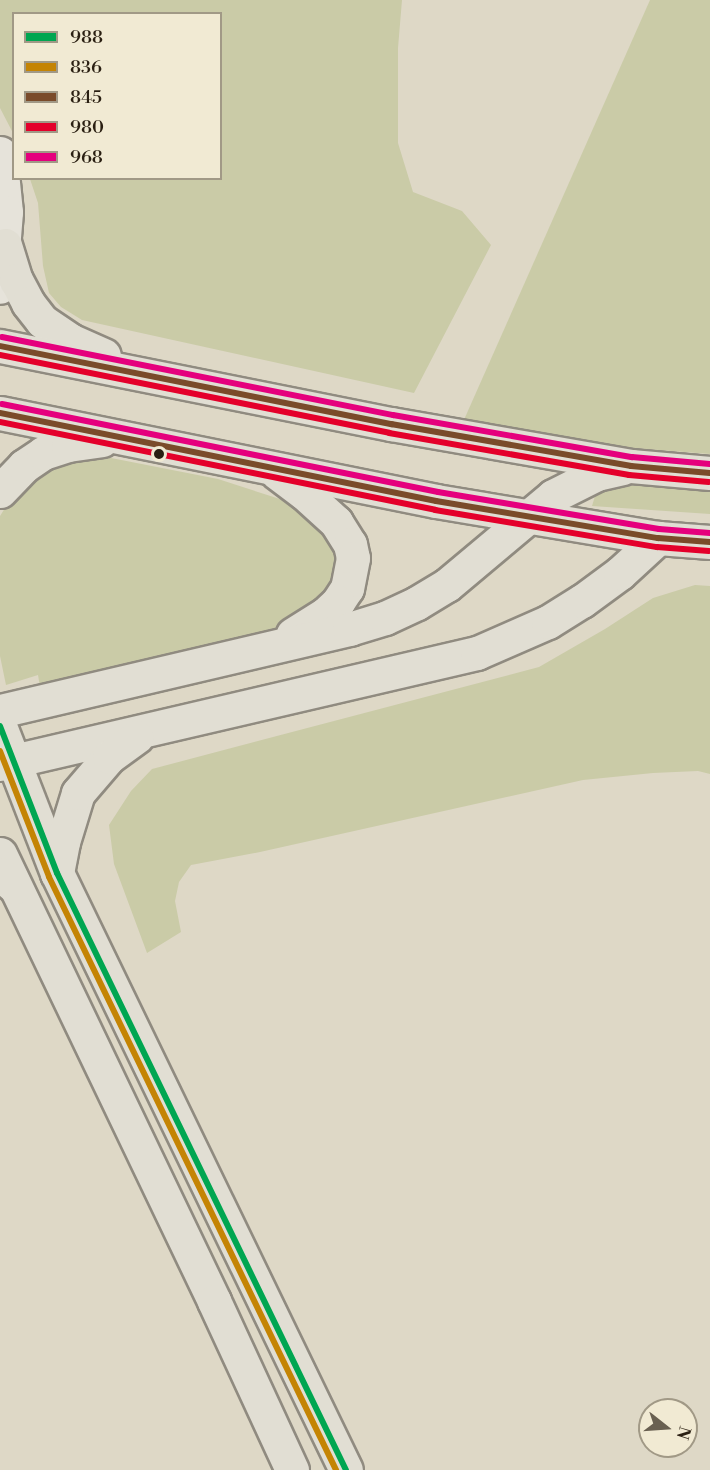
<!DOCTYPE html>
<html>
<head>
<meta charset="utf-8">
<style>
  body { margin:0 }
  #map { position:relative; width:710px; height:1470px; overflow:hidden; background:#ded8c6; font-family:"Libre Bodoni",serif }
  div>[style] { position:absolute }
  .green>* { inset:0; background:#cacba7 }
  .roads { filter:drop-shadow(2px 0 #908b80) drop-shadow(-2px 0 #908b80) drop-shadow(0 2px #908b80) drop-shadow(0 -2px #908b80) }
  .minor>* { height:33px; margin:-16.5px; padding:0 16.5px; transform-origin:16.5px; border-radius:16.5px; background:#e6e3da }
  .major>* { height:33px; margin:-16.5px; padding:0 16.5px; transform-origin:16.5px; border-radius:16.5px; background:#e1ded3 }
  .highway>* { height:33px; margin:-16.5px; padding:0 16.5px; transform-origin:16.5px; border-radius:16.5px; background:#e1ded3 }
  .bus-1>* { height:6px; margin:-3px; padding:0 3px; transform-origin:3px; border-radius:3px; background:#00a651 }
  .bus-2>* { height:6px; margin:-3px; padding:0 3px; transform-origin:3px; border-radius:3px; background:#c48404 }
  .bus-3>* { height:6px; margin:-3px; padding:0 3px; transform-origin:3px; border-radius:3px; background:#7a4b2a }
  .bus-4>* { height:6px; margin:-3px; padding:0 3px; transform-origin:3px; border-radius:3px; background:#e4002b }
  .bus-5>* { height:6px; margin:-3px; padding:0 3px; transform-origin:3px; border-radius:3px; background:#e5007d }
  .dots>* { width:16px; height:16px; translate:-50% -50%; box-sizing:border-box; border:3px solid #f1ead3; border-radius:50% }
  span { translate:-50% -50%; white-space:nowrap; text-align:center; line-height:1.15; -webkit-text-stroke:6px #f1ead3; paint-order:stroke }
  .legend { position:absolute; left:12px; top:12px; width:210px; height:168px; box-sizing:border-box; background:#f1ead3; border:2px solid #a19986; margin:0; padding:8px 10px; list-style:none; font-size:18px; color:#2a1f12 }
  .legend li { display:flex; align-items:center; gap:12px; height:30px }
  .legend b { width:30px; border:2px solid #a19986 }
  .north { position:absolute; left:638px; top:1398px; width:60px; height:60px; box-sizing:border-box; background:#f1ead3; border:2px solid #a19986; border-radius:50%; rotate:107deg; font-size:16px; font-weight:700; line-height:24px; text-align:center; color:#2a1f12 }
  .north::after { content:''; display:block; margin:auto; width:21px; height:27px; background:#696051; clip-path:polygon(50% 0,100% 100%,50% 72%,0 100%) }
</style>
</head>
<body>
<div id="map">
  <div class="green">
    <div style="clip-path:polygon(0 0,402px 0,398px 48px,398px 143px,413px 192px,462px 211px,491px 245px,414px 393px,82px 320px,61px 307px,49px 293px,43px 266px,38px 203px,30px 179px,220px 178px,220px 14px,14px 14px,13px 133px,0 108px)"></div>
    <div style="clip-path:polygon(650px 0,710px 0,710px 454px,620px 447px,463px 422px)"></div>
    <div style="clip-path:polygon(101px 456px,218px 479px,283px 500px,306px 510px,336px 539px,339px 579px,300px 619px,271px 631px,40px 687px,38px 675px,6px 685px,0 656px,0 516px,16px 491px,57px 463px)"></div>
    <div style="clip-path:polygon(625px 482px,710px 485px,710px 514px,592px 506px,595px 496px)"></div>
    <div style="clip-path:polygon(695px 585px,710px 586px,710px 774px,698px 771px,653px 773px,583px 780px,260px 852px,191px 865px,179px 882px,175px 901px,181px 932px,147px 953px,114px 864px,109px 825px,131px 791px,152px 769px,539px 667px,605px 629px,653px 598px)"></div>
  </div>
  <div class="roads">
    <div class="minor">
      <div style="left:0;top:153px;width:59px;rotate:84.2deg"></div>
      <div style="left:6px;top:212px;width:75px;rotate:94.6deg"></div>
    </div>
    <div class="major">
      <div style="left:0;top:726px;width:158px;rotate:68.8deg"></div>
      <div style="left:57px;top:873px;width:663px;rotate:64.17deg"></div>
      <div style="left:0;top:854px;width:496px;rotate:64.4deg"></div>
      <div style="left:214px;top:1301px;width:186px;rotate:65.2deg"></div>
    </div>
    <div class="highway">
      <div style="left:5px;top:245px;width:37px;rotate:73deg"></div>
      <div style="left:16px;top:280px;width:26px;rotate:62deg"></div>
      <div style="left:28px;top:303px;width:23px;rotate:52deg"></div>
      <div style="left:42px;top:321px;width:34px;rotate:34deg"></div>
      <div style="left:70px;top:340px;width:37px;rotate:24deg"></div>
      <div style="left:0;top:346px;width:399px;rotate:11.3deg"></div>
      <div style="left:391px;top:424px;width:244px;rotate:9.9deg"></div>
      <div style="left:631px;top:466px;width:79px;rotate:5.1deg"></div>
      <div style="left:0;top:413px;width:445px;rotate:11.4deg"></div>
      <div style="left:436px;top:501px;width:225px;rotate:9.5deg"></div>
      <div style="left:658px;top:538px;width:52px;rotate:4.4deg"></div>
      <div style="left:276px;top:472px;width:34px;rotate:37deg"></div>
      <div style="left:303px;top:492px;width:45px;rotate:42.3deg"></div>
      <div style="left:336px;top:522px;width:26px;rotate:58deg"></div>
      <div style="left:350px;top:544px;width:14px;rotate:78deg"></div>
      <div style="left:353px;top:558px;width:31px;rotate:101deg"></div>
      <div style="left:347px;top:588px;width:17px;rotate:123deg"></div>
      <div style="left:338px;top:602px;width:18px;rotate:137deg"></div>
      <div style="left:325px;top:614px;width:38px;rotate:148deg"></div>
      <div style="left:0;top:491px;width:35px;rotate:-46deg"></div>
      <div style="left:24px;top:466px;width:23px;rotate:-34deg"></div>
      <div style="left:43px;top:453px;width:26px;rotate:-18deg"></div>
      <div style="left:68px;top:445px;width:34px;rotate:-8deg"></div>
      <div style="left:0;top:711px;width:359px;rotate:-13.2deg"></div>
      <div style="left:349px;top:629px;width:38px;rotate:-17deg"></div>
      <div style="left:385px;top:618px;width:35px;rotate:-25deg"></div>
      <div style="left:417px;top:603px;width:35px;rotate:-31deg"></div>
      <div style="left:447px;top:585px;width:138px;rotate:-40deg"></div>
      <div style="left:553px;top:496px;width:49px;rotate:-26.6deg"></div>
      <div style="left:597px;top:474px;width:27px;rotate:-13deg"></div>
      <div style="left:0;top:764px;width:490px;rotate:-13.1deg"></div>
      <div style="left:477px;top:653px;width:77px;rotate:-23.6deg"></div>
      <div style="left:548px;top:622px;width:40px;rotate:-32deg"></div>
      <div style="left:582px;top:601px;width:47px;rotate:-36.4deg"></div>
      <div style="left:620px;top:573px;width:52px;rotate:-42.6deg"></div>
      <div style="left:57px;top:873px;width:32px;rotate:-79deg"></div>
      <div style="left:63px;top:842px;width:51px;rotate:-73deg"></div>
      <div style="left:78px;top:793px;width:48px;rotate:-49.3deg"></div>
      <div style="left:109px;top:757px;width:34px;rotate:-36deg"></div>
      <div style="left:0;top:874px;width:20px;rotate:41deg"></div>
    </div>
  </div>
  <div class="bus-1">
    <div style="left:0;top:726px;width:158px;rotate:68.8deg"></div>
    <div style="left:57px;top:873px;width:663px;rotate:64.17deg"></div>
  </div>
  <div class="bus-2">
    <div style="left:0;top:751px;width:135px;rotate:68.7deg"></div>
    <div style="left:49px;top:877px;width:659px;rotate:64.17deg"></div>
  </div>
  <div class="bus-3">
    <div style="left:0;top:346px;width:399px;rotate:11.3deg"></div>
    <div style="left:391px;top:424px;width:244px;rotate:9.9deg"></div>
    <div style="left:631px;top:466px;width:79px;rotate:5.1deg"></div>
    <div style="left:0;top:413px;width:445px;rotate:11.4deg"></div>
    <div style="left:436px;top:501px;width:225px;rotate:9.5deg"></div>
    <div style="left:658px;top:538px;width:52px;rotate:4.4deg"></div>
  </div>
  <div class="bus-4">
    <div style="left:0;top:355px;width:397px;rotate:11.3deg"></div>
    <div style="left:389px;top:433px;width:244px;rotate:9.9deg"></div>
    <div style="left:629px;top:475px;width:80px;rotate:5deg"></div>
    <div style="left:0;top:422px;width:444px;rotate:11.4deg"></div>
    <div style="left:435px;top:510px;width:225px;rotate:9.5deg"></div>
    <div style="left:657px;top:547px;width:52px;rotate:4.4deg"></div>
  </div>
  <div class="bus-5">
    <div style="left:2px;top:337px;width:399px;rotate:11.3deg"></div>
    <div style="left:393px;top:415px;width:243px;rotate:10deg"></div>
    <div style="left:632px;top:457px;width:78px;rotate:5.1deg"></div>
    <div style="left:2px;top:404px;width:445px;rotate:11.4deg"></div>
    <div style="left:438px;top:492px;width:224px;rotate:9.5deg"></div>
    <div style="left:659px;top:529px;width:51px;rotate:4.5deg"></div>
  </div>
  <div class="dots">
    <div style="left:159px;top:454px;background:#2a1f12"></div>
  </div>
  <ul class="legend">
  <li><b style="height:8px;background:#00a651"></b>988</li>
  <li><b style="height:8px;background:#c48404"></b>836</li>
  <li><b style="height:8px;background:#7a4b2a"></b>845</li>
  <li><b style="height:8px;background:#e4002b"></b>980</li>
  <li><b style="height:8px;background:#e5007d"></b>968</li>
  </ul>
  <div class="north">N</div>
</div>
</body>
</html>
